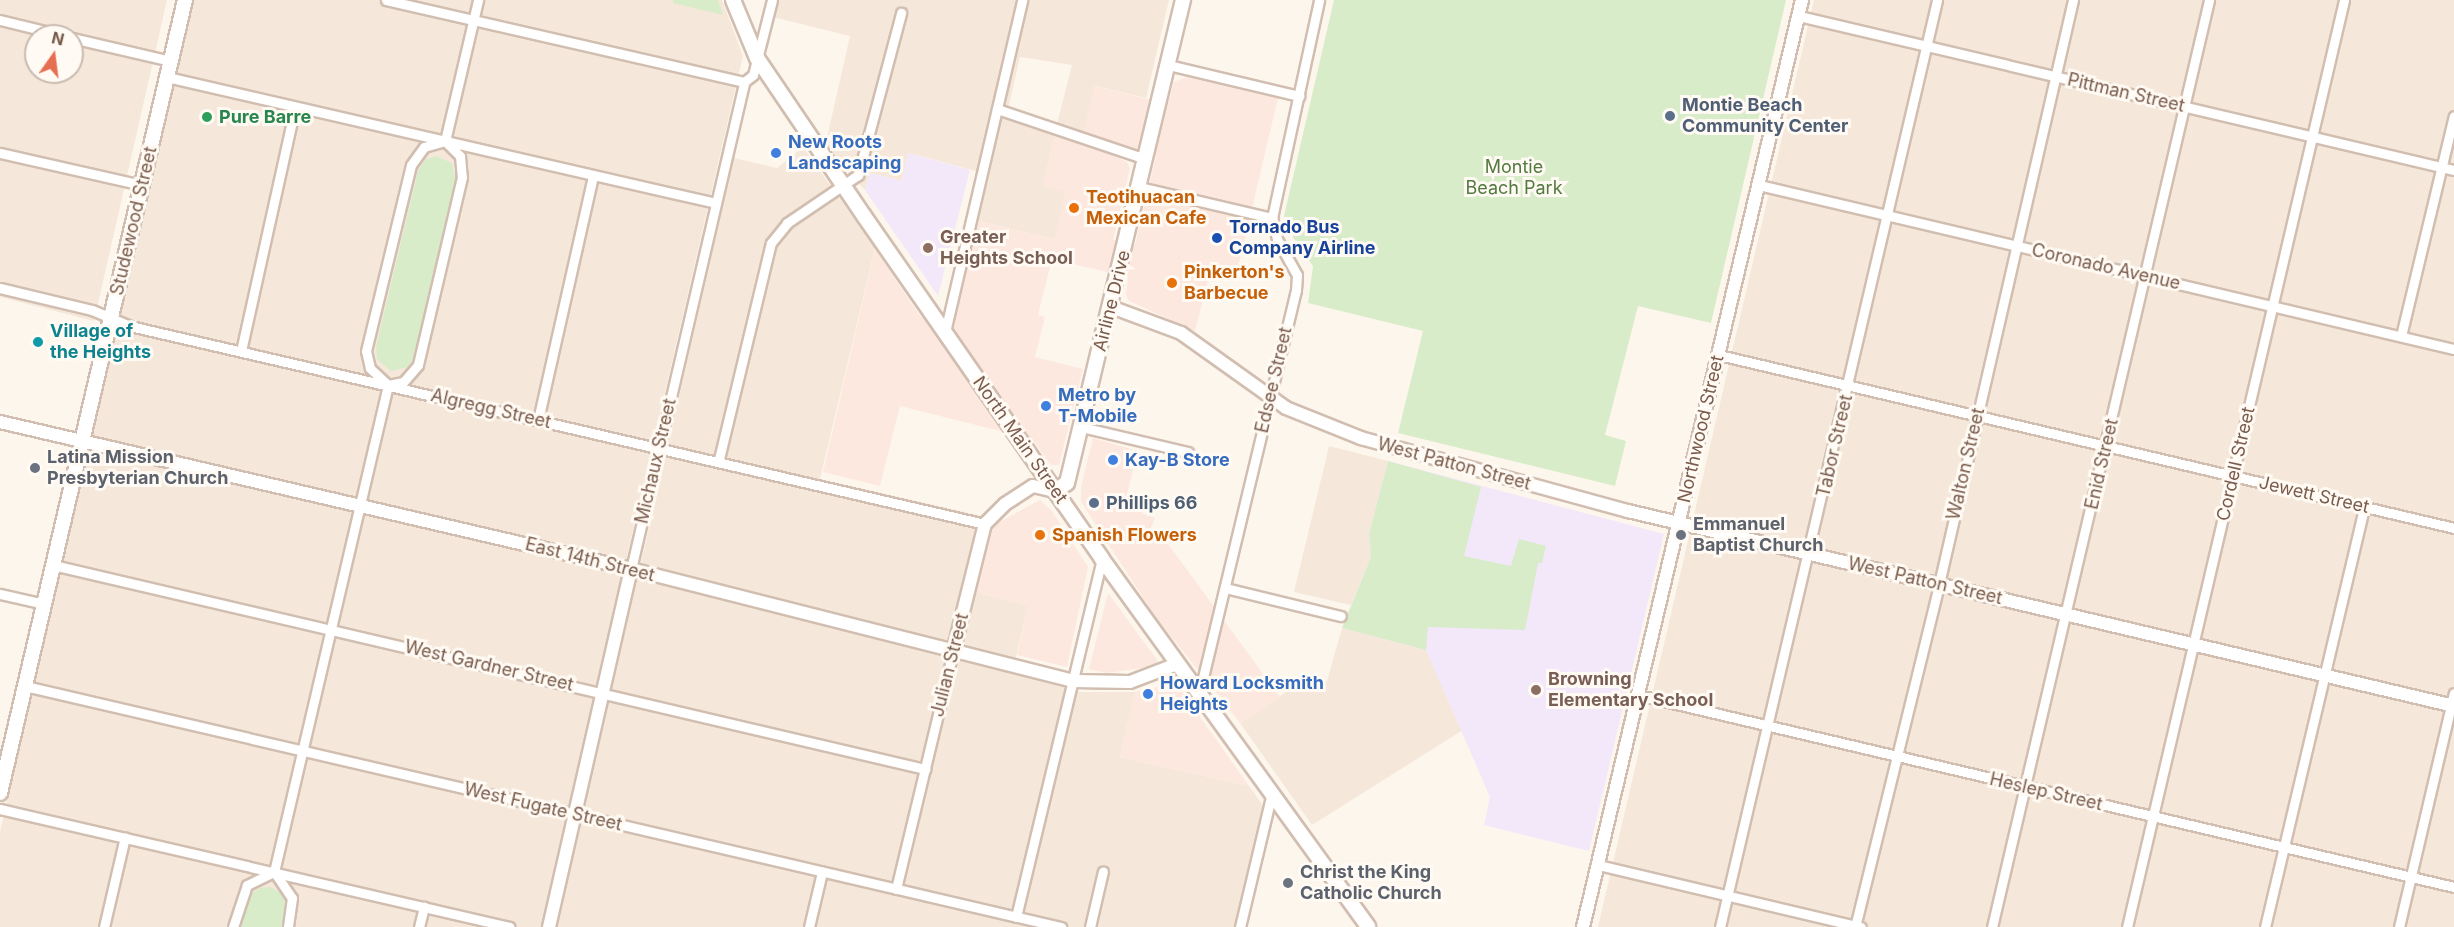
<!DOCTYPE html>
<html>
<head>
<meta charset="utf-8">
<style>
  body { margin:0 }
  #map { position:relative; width:2454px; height:927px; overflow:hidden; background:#fdf6ec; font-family:Inter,sans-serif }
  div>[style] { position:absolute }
  .residential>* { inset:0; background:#f5e8da }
  .commercial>* { inset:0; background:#fde8e0 }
  .education>* { inset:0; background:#f3e8fa }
  .green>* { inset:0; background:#d8ecc9 }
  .roads { filter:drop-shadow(2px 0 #d1beb0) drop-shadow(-2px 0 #d1beb0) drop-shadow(0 2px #d1beb0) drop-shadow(0 -2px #d1beb0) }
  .minor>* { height:9px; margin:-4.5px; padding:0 4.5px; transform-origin:4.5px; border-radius:4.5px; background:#fff }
  .tertiary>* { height:12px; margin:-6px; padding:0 6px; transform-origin:6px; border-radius:6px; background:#fff }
  .secondary>* { height:14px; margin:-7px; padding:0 7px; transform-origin:7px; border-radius:7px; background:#fff }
  .dots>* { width:16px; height:16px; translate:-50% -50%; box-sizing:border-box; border:3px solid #fffaf3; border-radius:50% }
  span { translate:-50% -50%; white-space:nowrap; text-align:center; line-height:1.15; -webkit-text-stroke:6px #fffaf3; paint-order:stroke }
  .street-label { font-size:18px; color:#7a5c4d }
  .service-label { font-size:18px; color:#4e5e75; font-weight:700 }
  .left { translate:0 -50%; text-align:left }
  .leisure-label { font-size:18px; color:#27864d; font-weight:700 }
  .shop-label { font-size:18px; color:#366cbe; font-weight:700 }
  .park-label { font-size:18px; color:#537a41 }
  .food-label { font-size:18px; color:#c56008; font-weight:700 }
  .transit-label { font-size:18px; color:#164399; font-weight:700 }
  .education-label { font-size:18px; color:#785e54; font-weight:700 }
  .culture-label { font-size:18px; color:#0d838f; font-weight:700 }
  .worship-label { font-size:18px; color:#5b616d; font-weight:700 }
  .north { position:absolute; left:24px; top:24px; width:60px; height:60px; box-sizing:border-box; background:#fffaf3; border:2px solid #cabbb1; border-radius:50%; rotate:14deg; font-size:16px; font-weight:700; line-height:24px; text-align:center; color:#7a5c4d }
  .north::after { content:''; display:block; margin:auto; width:21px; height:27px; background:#e76f51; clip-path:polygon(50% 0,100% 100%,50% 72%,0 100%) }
</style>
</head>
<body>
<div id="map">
  <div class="residential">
    <div style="clip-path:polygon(evenodd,0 0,167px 0,94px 321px,0 297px,0 0,36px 36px,72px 36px,72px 72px,36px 72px,36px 36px)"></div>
    <div style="clip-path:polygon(194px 0,722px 0,743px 56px,583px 746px,598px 749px,734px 158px,777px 168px,803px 147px,875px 248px,820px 479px,982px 516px,992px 526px,975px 592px,1028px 606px,1012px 673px,1080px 692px,1135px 692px,1120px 757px,1249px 786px,1273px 819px,1247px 927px,0 927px,0 832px)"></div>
    <div style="clip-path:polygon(777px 0,1169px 0,1146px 98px,1095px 86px,1084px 132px,1057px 124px,1072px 65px,1020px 57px,1006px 118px,1056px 131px,1043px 186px,1066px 191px,1055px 240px,975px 220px,986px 174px,924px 157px,908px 153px,902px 181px,870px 173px,865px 190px,846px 171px,826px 142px,850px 36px,773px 17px)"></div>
    <div style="clip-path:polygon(1814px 0,2454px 0,2454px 927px,1598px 927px)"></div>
    <div style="clip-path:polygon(1329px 446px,1388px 461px,1369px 534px,1371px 557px,1351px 605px,1294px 592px)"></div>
    <div style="clip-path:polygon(1342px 628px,1426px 650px,1463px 730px,1312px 825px,1240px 723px,1307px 678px,1327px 681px)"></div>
  </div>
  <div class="commercial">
    <div style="clip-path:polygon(1187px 77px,1278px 98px,1237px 272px,1212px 265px,1195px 331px,1129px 301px,1126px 295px,1128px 277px,1052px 259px,1038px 315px,1045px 317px,1035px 357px,1083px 369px,1059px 465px,1051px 465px,1032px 439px,900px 406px,880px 486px,823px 472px,875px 249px,920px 316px,951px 323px,975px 220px,1055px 240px,1065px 192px,1043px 186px,1056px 131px,1127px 162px,1130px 168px,1113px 240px,1135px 245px,1156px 156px,1084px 132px,1094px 86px,1168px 104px,1174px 82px)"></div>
    <div style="clip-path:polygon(1093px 438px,1138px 451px,1126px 498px,1145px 503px,1142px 513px,1155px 518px,1150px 530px,1163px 537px,1280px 697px,1240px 723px,1155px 616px,1081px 502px,1081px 487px)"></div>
    <div style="clip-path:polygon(1040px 500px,1052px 511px,1088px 567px,1067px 667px,1017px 655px,1028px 606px,975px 592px,992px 526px)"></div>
    <div style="clip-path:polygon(1108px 593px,1158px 661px,1150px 667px,1107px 673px,1089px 669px)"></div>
    <div style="clip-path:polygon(1176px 683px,1178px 686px,1249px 786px,1120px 757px,1135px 692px)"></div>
  </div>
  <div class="education">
    <div style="clip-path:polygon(908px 153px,970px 170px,938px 296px,865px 190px,870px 173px,902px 181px)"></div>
    <div style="clip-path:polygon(1388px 461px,1664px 534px,1589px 851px,1484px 825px,1490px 797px,1426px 650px,1342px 628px,1371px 557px,1369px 534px)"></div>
  </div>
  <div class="green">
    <div style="clip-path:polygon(673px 0,718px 0,723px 15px,673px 3px)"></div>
    <div style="clip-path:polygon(1334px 0,1786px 0,1711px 323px,1638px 306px,1605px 435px,1626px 441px,1615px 486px,1398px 433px,1423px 331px,1308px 303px,1313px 266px,1288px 230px,1284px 216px)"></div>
    <div style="clip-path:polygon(436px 156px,452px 163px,456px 180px,414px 357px,408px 367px,391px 371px,377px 359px,376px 347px,418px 171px,425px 160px)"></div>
    <div style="clip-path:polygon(1388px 461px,1481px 487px,1464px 556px,1511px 566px,1519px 539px,1546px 546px,1542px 563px,1538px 563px,1525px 630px,1428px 627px,1426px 650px,1342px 628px,1371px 557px,1369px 534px)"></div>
    <div style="clip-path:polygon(270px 887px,282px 893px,287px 902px,284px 927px,239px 927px,247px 896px,260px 888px)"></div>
  </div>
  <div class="roads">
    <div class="minor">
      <div style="left:386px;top:0;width:367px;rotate:12.9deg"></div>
      <div style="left:1799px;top:16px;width:673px;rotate:13.23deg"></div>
      <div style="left:0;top:20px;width:67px;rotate:13.8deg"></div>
      <div style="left:72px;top:38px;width:102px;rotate:13.1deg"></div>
      <div style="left:1168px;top:65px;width:135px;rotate:13.3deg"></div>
      <div style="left:167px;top:77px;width:563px;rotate:12.93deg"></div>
      <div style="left:997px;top:109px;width:157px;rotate:18.6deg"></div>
      <div style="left:445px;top:141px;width:21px;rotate:45deg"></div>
      <div style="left:460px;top:156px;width:21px;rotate:85deg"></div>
      <div style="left:462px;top:177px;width:193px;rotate:103.2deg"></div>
      <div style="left:418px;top:365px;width:23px;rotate:131deg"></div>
      <div style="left:403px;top:382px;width:15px;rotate:169deg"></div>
      <div style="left:388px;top:385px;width:25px;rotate:-137deg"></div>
      <div style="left:370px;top:368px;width:17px;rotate:-103deg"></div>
      <div style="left:366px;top:351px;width:191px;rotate:-76.4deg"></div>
      <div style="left:411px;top:165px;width:22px;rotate:-54deg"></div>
      <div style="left:424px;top:147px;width:22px;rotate:-16deg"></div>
      <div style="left:445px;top:141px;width:145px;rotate:-76.8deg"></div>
      <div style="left:0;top:153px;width:146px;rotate:12.7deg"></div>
      <div style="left:1759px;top:185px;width:714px;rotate:13.28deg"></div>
      <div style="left:1139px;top:187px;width:137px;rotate:13.1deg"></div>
      <div style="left:0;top:288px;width:95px;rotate:13.4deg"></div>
      <div style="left:92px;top:310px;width:41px;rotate:22.8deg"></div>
      <div style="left:130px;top:326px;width:878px;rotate:13.04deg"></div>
      <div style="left:945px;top:332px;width:341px;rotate:-76.9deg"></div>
      <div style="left:2401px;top:336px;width:226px;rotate:-76.5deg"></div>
      <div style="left:241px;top:351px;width:250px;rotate:-77.5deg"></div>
      <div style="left:1719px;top:355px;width:755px;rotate:13.24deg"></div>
      <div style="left:538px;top:420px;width:250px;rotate:-77.3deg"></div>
      <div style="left:1081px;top:427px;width:110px;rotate:13.2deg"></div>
      <div style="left:719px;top:459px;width:222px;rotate:-76.5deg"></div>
      <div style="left:771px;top:243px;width:26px;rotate:-51deg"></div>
      <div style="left:787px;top:223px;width:86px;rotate:-34.1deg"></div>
      <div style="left:858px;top:175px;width:168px;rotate:-75.1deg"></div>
      <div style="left:53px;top:565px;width:896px;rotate:13.17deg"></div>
      <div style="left:631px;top:569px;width:500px;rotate:-76.9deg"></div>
      <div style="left:744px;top:82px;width:11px;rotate:-38deg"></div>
      <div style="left:753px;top:75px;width:77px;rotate:-75.8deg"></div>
      <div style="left:1225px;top:588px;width:119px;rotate:13.6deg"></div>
      <div style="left:0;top:594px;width:45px;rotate:12.8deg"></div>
      <div style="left:25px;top:686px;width:1064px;rotate:13.1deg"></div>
      <div style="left:1199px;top:694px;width:415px;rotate:-76.5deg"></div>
      <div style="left:1296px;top:290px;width:15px;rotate:-86deg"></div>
      <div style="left:1297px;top:275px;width:41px;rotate:-119.1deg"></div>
      <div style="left:1277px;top:239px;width:22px;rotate:-103deg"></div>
      <div style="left:1272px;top:218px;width:223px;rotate:-77.8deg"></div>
      <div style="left:1638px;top:695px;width:838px;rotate:13.24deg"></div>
      <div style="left:0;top:809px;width:523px;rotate:13.03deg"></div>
      <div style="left:1598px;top:865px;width:270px;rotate:13.3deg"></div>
      <div style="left:274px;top:872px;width:500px;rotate:-76.83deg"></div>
      <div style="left:275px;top:873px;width:30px;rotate:56deg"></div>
      <div style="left:292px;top:898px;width:29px;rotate:98deg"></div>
      <div style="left:896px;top:889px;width:244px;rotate:-76.5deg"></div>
      <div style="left:1016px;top:917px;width:368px;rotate:-76.5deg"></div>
      <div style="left:104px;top:927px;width:92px;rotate:-76.9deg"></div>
      <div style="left:233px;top:927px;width:44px;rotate:-71.6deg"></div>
      <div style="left:247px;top:885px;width:28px;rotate:-26deg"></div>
      <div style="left:419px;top:927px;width:21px;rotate:-76deg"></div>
      <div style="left:809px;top:927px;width:57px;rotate:-76.7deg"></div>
      <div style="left:1090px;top:927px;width:57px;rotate:-76.9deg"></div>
      <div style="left:1240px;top:927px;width:138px;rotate:-76.6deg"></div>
      <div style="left:1720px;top:927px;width:952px;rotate:-76.82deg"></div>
      <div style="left:1855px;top:927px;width:353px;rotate:-76.2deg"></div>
      <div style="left:1939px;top:584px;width:599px;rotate:-77.08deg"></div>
      <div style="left:1992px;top:927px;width:952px;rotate:-76.82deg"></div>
      <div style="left:2127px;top:927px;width:952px;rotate:-76.82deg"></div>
      <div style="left:2265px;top:927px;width:432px;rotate:-76.7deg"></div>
      <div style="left:2399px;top:927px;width:240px;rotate:-76.8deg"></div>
    </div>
    <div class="tertiary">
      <div style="left:1111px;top:307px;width:75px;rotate:20.4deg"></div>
      <div style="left:1181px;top:333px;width:129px;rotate:35.5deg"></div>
      <div style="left:1286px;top:408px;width:81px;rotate:21.8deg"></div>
      <div style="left:1361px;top:438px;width:277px;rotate:15.3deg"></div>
      <div style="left:1628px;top:511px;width:849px;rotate:13.28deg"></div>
      <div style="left:0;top:422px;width:648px;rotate:13.11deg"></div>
      <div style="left:631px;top:569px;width:457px;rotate:14.2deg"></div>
      <div style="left:1074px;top:681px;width:56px;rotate:1deg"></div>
      <div style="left:1130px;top:682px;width:50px;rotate:-21deg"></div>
      <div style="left:953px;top:652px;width:132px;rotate:-76deg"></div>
      <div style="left:985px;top:524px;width:28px;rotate:-45deg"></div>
      <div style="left:1005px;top:504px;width:33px;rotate:-33deg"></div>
      <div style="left:1033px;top:486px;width:23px;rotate:13deg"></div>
      <div style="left:549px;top:927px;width:367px;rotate:-77.1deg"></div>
      <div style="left:1583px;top:927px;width:953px;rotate:-76.71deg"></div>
    </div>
    <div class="secondary">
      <div style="left:733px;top:0;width:63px;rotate:67.5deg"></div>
      <div style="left:757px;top:58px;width:191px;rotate:55.9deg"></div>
      <div style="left:864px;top:216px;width:417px;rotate:55.2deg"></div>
      <div style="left:1102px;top:559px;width:454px;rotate:54.1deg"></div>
      <div style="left:1055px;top:491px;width:14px;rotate:-34deg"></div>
      <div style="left:1067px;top:483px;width:497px;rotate:-76.5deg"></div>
      <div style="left:0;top:793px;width:814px;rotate:-76.87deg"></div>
    </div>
  </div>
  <div class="dots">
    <div style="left:1670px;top:116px;background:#5c6f8a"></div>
    <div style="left:207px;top:117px;background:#2e9e5b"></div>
    <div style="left:776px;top:153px;background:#3f7fe0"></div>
    <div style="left:1074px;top:208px;background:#e8710a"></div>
    <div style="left:1217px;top:238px;background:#1a4fb4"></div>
    <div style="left:928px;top:248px;background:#8d6e63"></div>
    <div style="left:1172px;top:283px;background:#e8710a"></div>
    <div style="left:38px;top:342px;background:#0f9aa8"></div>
    <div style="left:1046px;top:406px;background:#3f7fe0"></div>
    <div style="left:1113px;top:460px;background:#3f7fe0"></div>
    <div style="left:35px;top:468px;background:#6b7280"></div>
    <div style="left:1094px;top:503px;background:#5c6f8a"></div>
    <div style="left:1040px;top:535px;background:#e8710a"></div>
    <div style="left:1681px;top:535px;background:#6b7280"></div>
    <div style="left:1536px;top:690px;background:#8d6e63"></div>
    <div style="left:1148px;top:694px;background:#3f7fe0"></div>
    <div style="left:1288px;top:883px;background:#6b7280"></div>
  </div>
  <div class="street-label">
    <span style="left:2126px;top:93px;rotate:13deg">Pittman Street</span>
    <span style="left:134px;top:221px;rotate:-77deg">Studewood Street</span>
    <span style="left:2106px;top:267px;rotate:13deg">Coronado Avenue</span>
    <span style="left:1112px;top:301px;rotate:-76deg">Airline Drive</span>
    <span style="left:1274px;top:380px;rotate:-77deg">Edsee Street</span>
    <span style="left:491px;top:409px;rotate:13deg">Algregg Street</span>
    <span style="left:1701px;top:429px;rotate:-77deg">Northwood Street</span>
    <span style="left:1020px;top:440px;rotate:55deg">North Main Street</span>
    <span style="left:1835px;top:446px;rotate:-77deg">Tabor Street</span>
    <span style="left:656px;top:461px;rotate:-77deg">Michaux Street</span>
    <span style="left:1454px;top:464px;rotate:15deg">West Patton Street</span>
    <span style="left:1966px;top:464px;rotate:-77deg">Walton Street</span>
    <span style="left:2102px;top:464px;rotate:-77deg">Enid Street</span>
    <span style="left:2236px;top:464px;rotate:-77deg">Cordell Street</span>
    <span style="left:2314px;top:495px;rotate:13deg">Jewett Street</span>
    <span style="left:590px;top:560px;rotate:14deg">East 14th Street</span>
    <span style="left:1925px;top:581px;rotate:13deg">West Patton Street</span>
    <span style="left:950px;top:665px;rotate:-76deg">Julian Street</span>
    <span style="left:489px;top:666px;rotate:13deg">West Gardner Street</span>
    <span style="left:2046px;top:792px;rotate:13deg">Heslep Street</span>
    <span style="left:543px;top:807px;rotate:13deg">West Fugate Street</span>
  </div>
  <div class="service-label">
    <span class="left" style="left:1682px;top:116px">Montie Beach<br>Community Center</span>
    <span class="left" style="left:1106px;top:503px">Phillips 66</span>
  </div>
  <div class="leisure-label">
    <span class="left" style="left:219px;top:117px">Pure Barre</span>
  </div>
  <div class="shop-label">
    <span class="left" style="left:788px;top:153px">New Roots<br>Landscaping</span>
    <span class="left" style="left:1058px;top:406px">Metro by<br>T-Mobile</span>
    <span class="left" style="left:1125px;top:460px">Kay-B Store</span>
    <span class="left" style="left:1160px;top:694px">Howard Locksmith<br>Heights</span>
  </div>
  <div class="park-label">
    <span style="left:1514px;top:178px">Montie<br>Beach Park</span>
  </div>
  <div class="food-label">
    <span class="left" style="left:1086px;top:208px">Teotihuacan<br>Mexican Cafe</span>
    <span class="left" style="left:1184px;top:283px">Pinkerton's<br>Barbecue</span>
    <span class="left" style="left:1052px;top:535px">Spanish Flowers</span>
  </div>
  <div class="transit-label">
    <span class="left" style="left:1229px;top:238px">Tornado Bus<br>Company Airline</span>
  </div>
  <div class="education-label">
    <span class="left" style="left:940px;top:248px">Greater<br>Heights School</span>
    <span class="left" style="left:1548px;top:690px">Browning<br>Elementary School</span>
  </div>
  <div class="culture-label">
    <span class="left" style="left:50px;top:342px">Village of<br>the Heights</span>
  </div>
  <div class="worship-label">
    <span class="left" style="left:47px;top:468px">Latina Mission<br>Presbyterian Church</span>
    <span class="left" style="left:1693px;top:535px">Emmanuel<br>Baptist Church</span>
    <span class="left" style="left:1300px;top:883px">Christ the King<br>Catholic Church</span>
  </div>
  <div class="north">N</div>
</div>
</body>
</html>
